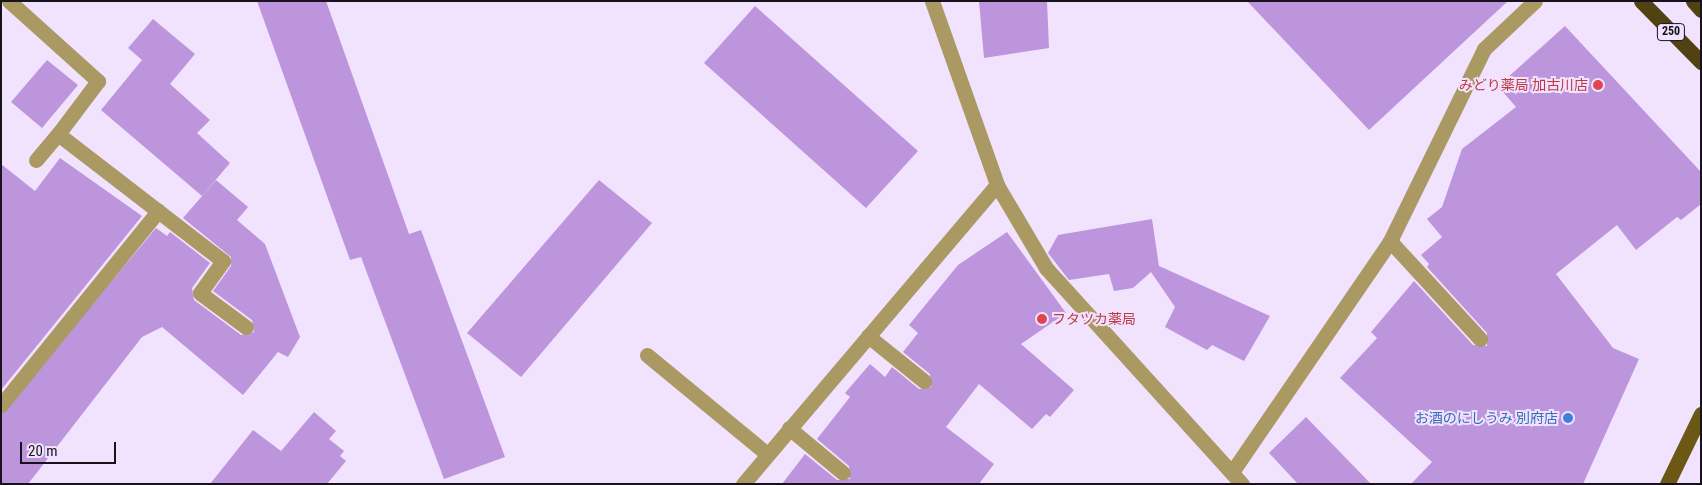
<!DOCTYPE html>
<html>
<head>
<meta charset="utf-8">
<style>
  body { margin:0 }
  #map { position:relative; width:1702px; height:485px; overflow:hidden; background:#f1e2fe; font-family:"Roboto Condensed","Noto Sans JP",sans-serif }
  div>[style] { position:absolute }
  .building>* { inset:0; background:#bd95dd }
  .minor>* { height:15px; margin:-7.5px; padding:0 7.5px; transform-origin:7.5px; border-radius:7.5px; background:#aa9962 }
  .major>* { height:15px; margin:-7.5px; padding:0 7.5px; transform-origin:7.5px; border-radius:7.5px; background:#6a5814 }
  .highway>* { height:15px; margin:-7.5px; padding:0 7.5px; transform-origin:7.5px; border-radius:7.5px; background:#504211 }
  .dots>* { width:14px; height:14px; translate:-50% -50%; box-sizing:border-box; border:2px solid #f1e2fe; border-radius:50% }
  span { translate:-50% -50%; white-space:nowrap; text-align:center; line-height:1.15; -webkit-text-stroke:4px #f1e2fe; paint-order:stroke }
  .shield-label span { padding:1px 4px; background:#f1e2fe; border:1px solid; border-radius:4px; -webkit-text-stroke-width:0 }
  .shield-label { font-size:12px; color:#17121c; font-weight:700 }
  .health-label { font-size:14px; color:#be3a42 }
  .right { translate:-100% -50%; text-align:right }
  .left { translate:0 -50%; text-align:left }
  .shop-label { font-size:14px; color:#366cbe }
  .frame { position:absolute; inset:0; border:2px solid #17121c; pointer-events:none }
  .scale { position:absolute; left:20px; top:442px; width:96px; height:22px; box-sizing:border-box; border:2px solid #17121c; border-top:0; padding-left:6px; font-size:15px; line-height:18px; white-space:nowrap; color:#17121c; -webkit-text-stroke:4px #f1e2fe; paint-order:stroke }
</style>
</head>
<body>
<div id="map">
  <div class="building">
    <div style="clip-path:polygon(257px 1px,326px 1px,409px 234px,421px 230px,505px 457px,444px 479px,361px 257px,350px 260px)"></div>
    <div style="clip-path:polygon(979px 1px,1047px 1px,1049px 48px,984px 58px)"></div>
    <div style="clip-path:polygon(1247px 1px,1508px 1px,1369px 130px)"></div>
    <div style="clip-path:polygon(755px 6px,918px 151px,866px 208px,704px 63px)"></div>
    <div style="clip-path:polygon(153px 19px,195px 54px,170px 84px,210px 120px,197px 133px,230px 163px,202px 196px,101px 110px,142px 60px,128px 48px)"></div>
    <div style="clip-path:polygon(1565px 26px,1701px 172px,1701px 204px,1681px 220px,1677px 217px,1636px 250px,1617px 225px,1556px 274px,1613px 348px,1639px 359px,1583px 484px,1411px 484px,1432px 462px,1340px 378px,1377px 338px,1371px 332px,1414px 281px,1473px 345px,1487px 346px,1487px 333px,1427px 267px,1429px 264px,1421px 255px,1442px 237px,1427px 219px,1442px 207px,1462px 149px,1516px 107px,1498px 86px)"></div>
    <div style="clip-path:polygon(47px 60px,78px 85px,42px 128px,11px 102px)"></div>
    <div style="clip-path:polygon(60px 158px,142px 216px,1px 390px,1px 164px,35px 191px)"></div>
    <div style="clip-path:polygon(216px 180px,248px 207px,237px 220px,265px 244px,300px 337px,288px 357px,278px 352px,243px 395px,162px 327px,142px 337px,28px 484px,1px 484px,1px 414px,156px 228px,167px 236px,170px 232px,210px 263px,192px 288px,194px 300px,241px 335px,254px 332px,252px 320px,213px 291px,231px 266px,231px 257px,183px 218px)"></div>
    <div style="clip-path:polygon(599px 180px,652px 223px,521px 377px,467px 333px)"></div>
    <div style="clip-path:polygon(1152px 219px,1159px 266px,1270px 316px,1244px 361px,1212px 345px,1207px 350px,1165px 327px,1175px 307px,1151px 272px,1133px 288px,1114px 291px,1109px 274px,1069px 280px,1048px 253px,1058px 235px)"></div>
    <div style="clip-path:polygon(1007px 232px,1066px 313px,1021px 344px,1074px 390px,1050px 417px,1046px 414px,1032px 429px,979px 384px,946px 427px,994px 464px,979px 484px,782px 484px,805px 454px,837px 480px,850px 479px,849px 466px,817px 439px,850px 397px,845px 393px,870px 364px,885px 377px,892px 367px,919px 389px,931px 387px,930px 374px,903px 352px,918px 333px,909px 325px,958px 265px)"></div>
    <div style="clip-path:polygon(314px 412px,336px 431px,329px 439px,344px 451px,340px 456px,346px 461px,327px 484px,210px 484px,253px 430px,281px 451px)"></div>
    <div style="clip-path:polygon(1306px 417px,1371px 484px,1298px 484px,1269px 453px)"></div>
  </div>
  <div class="minor">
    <div style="left:9px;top:1px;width:120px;rotate:42deg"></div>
    <div style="left:98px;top:81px;width:66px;rotate:127deg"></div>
    <div style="left:58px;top:134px;width:208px;rotate:37.6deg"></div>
    <div style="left:223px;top:261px;width:39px;rotate:126deg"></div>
    <div style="left:200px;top:293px;width:57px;rotate:36.5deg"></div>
    <div style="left:932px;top:1px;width:195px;rotate:70.5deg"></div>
    <div style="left:997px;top:185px;width:96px;rotate:59.4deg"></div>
    <div style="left:1046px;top:268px;width:292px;rotate:47.8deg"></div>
    <div style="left:36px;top:160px;width:34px;rotate:-50deg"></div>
    <div style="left:1390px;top:241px;width:133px;rotate:47.4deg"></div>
    <div style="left:868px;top:336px;width:72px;rotate:38.8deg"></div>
    <div style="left:647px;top:355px;width:156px;rotate:39.5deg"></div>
    <div style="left:1px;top:405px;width:250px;rotate:-51deg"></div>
    <div style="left:789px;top:428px;width:70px;rotate:39.8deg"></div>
    <div style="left:1232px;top:472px;width:280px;rotate:-55.6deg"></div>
    <div style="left:1390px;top:241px;width:214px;rotate:-63.9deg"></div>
    <div style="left:1484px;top:49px;width:70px;rotate:-43.3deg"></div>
    <div style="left:743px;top:484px;width:392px;rotate:-49.7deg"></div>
  </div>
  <div class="major">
    <div style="left:1667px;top:484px;width:78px;rotate:-64.1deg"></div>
  </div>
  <div class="highway">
    <div style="left:1641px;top:1px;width:86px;rotate:45.5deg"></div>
    <div style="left:1693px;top:1px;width:12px;rotate:48deg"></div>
  </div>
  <div class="dots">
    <div style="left:1598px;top:85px;background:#e0444e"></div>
    <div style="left:1042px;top:319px;background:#e0444e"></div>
    <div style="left:1568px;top:418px;background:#3f7fe0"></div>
  </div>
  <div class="shield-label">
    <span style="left:1671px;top:32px">250</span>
  </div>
  <div class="health-label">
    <span class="right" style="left:1588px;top:85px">みどり薬局 加古川店</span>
    <span class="left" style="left:1052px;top:319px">フタツカ薬局</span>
  </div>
  <div class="shop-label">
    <span class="right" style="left:1558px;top:418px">お酒のにしうみ 別府店</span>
  </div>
  <div class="frame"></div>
  <div class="scale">20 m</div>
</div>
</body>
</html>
